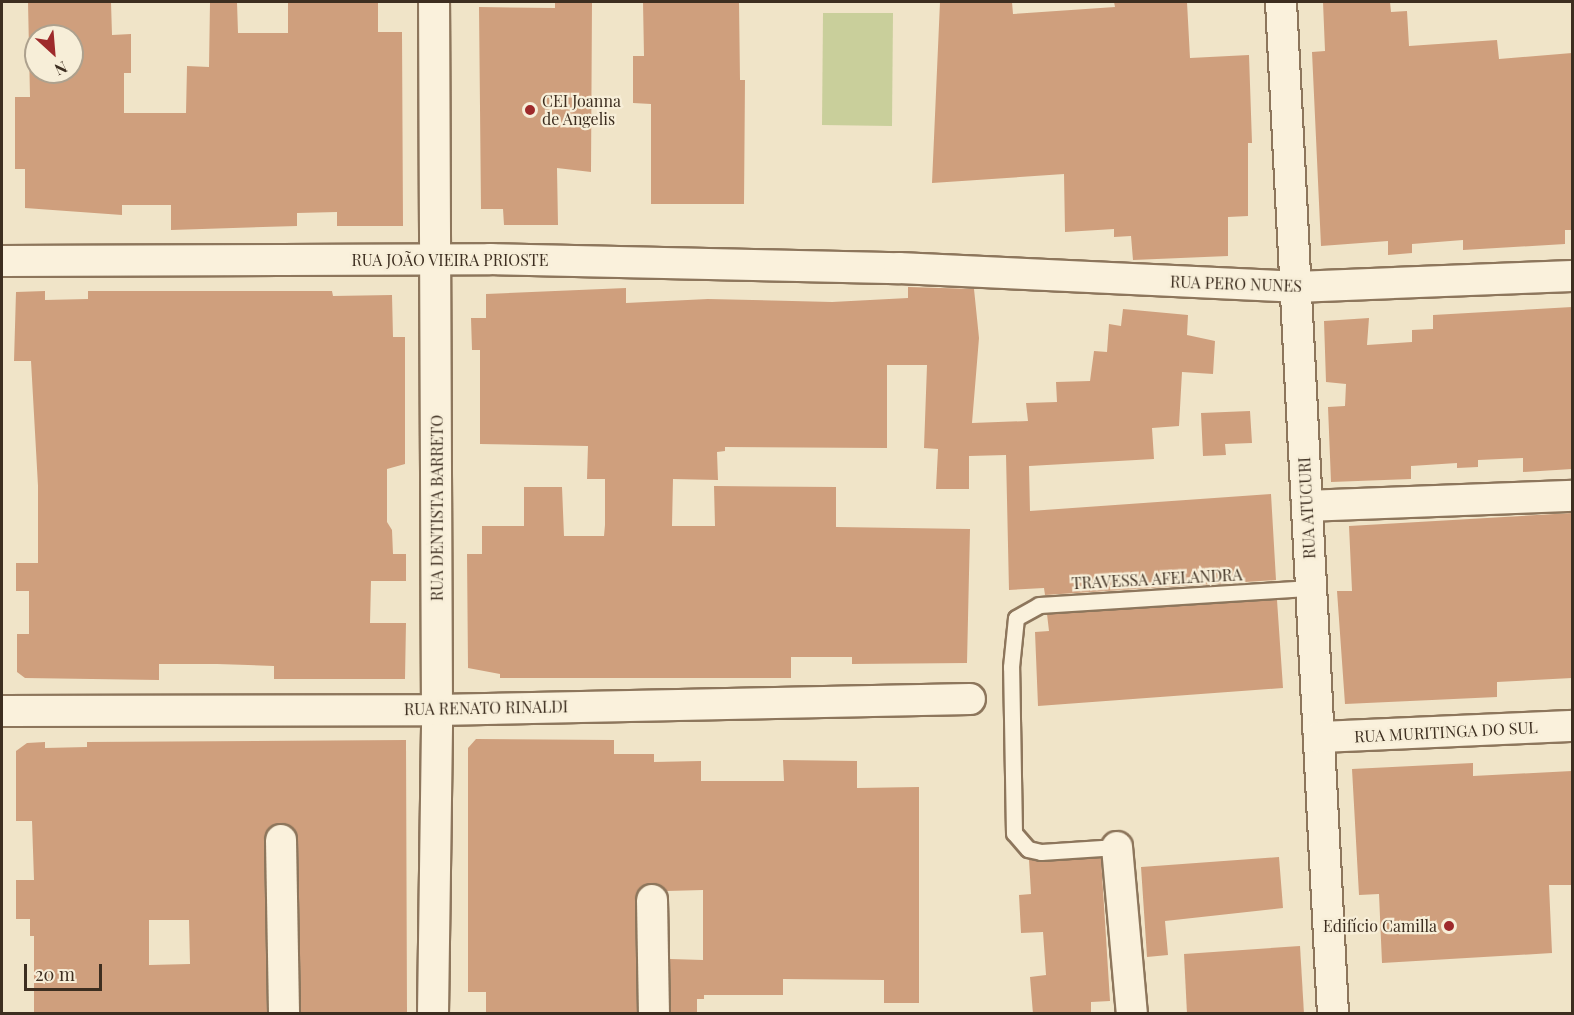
<!DOCTYPE html>
<html>
<head>
<meta charset="utf-8">
<style>
  body { margin:0 }
  #map { position:relative; width:1574px; height:1015px; overflow:hidden; background:#f0e4c8; font-family:"Playfair Display",serif }
  div>[style] { position:absolute }
  .green>* { inset:0; background:#c9cf9b }
  .building>* { inset:0; background:#cf9f7d }
  .roads { filter:drop-shadow(2px 0 #8d765c) drop-shadow(-2px 0 #8d765c) drop-shadow(0 2px #8d765c) drop-shadow(0 -2px #8d765c) }
  .lane>* { height:15px; margin:-7.5px; padding:0 7.5px; transform-origin:7.5px; border-radius:7.5px; background:#faf1dc }
  .street>* { height:30px; margin:-15px; padding:0 15px; transform-origin:15px; border-radius:15px; background:#faf1dc }
  .dots>* { width:16px; height:16px; translate:-50% -50%; box-sizing:border-box; border:3px solid #f7eed8; border-radius:50% }
  span { translate:-50% -50%; white-space:nowrap; text-align:center; line-height:1.15; -webkit-text-stroke:4.5px #f7eed8; paint-order:stroke }
  .poi-label { font-size:16px; color:#3d2e20 }
  .left { translate:0 -50%; text-align:left }
  .right { translate:-100% -50%; text-align:right }
  .street-label { font-size:16px; color:#3d2e20 }
  .frame { position:absolute; inset:0; border:3px solid #3d2e20; pointer-events:none }
  .north { position:absolute; left:24px; top:24px; width:60px; height:60px; box-sizing:border-box; background:#f7eed8; border:2px solid #ada18e; border-radius:50%; rotate:154deg; font-size:16px; font-weight:700; line-height:24px; text-align:center; color:#3d2e20 }
  .north::after { content:''; display:block; margin:auto; width:21px; height:27px; background:#9e2a2b; clip-path:polygon(50% 0,100% 100%,50% 72%,0 100%) }
  .scale { position:absolute; left:24px; top:964px; width:78px; height:27px; box-sizing:border-box; border:3px solid #3d2e20; border-top:0; padding-left:8px; font-size:18px; line-height:21px; white-space:nowrap; color:#3d2e20; -webkit-text-stroke:4px #f7eed8; paint-order:stroke }
</style>
</head>
<body>
<div id="map">
  <div class="green">
    <div style="clip-path:polygon(823px 13px,893px 13px,892px 126px,822px 125px)"></div>
  </div>
  <div class="building">
    <div style="clip-path:polygon(evenodd,28px 2px,111px 2px,112px 35px,131px 34px,131px 73px,124px 73px,124px 113px,186px 113px,187px 66px,209px 67px,210px 2px,237px 2px,238px 33px,288px 33px,288px 2px,378px 2px,378px 32px,402px 32px,403px 226px,337px 226px,337px 212px,297px 213px,297px 226px,171px 230px,171px 205px,122px 205px,122px 215px,25px 208px,25px 169px,15px 169px,15px 97px,30px 97px,28px 2px,36px 36px,72px 36px,72px 72px,36px 72px,36px 36px)"></div>
    <div style="clip-path:polygon(555px 2px,592px 2px,591px 172px,557px 168px,558px 225px,504px 225px,503px 209px,481px 209px,479px 7px,555px 8px)"></div>
    <div style="clip-path:polygon(643px 2px,739px 2px,740px 80px,745px 80px,744px 204px,651px 204px,651px 104px,633px 103px,633px 56px,644px 56px)"></div>
    <div style="clip-path:polygon(940px 2px,1012px 2px,1013px 14px,1115px 7px,1114px 2px,1187px 2px,1190px 58px,1249px 55px,1252px 143px,1248px 143px,1248px 216px,1228px 217px,1228px 256px,1133px 260px,1131px 236px,1114px 237px,1114px 229px,1065px 232px,1064px 174px,932px 183px)"></div>
    <div style="clip-path:polygon(1323px 2px,1390px 2px,1391px 12px,1407px 11px,1409px 46px,1497px 40px,1499px 59px,1572px 53px,1572px 230px,1565px 230px,1565px 244px,1463px 250px,1463px 240px,1412px 244px,1412px 253px,1388px 255px,1388px 241px,1321px 246px,1312px 52px,1325px 51px)"></div>
    <div style="clip-path:polygon(908px 287px,974px 289px,979px 338px,972px 423px,1028px 421px,1026px 403px,1057px 402px,1056px 382px,1090px 381px,1094px 351px,1107px 352px,1109px 324px,1121px 326px,1123px 309px,1188px 315px,1187px 335px,1215px 341px,1213px 374px,1182px 372px,1179px 426px,1152px 428px,1154px 459px,1029px 466px,1030px 511px,1271px 494px,1276px 580px,1045px 595px,1044px 588px,1009px 590px,1006px 455px,969px 456px,969px 489px,936px 489px,938px 449px,924px 448px,927px 365px,887px 365px,887px 448px,725px 447px,725px 451px,717px 452px,718px 480px,673px 479px,672px 526px,715px 526px,714px 486px,836px 487px,836px 527px,970px 529px,967px 663px,852px 664px,852px 657px,791px 657px,791px 678px,500px 678px,500px 674px,468px 668px,467px 554px,482px 554px,482px 526px,524px 526px,524px 487px,562px 487px,564px 536px,604px 536px,605px 525px,605px 479px,587px 479px,588px 446px,480px 444px,480px 350px,472px 350px,471px 318px,486px 318px,486px 294px,626px 288px,626px 303px,708px 299px,832px 302px,908px 298px)"></div>
    <div style="clip-path:polygon(45px 291px,45px 300px,88px 299px,88px 291px,332px 291px,333px 296px,392px 295px,393px 337px,405px 337px,405px 464px,387px 469px,387px 522px,392px 530px,393px 554px,406px 554px,406px 581px,371px 581px,370px 623px,406px 623px,405px 679px,274px 679px,274px 666px,217px 664px,159px 664px,159px 680px,25px 678px,17px 672px,17px 634px,29px 634px,29px 591px,16px 591px,16px 563px,38px 563px,38px 486px,31px 361px,14px 361px,16px 292px)"></div>
    <div style="clip-path:polygon(1572px 307px,1572px 469px,1523px 472px,1523px 458px,1478px 460px,1478px 467px,1457px 468px,1457px 463px,1411px 466px,1411px 479px,1331px 482px,1328px 407px,1345px 406px,1346px 384px,1326px 382px,1324px 321px,1369px 318px,1367px 345px,1412px 342px,1412px 330px,1433px 329px,1433px 315px)"></div>
    <div style="clip-path:polygon(1250px 411px,1252px 443px,1225px 444px,1226px 455px,1203px 456px,1201px 413px)"></div>
    <div style="clip-path:polygon(1572px 513px,1572px 678px,1497px 682px,1497px 697px,1345px 704px,1337px 591px,1352px 591px,1349px 526px)"></div>
    <div style="clip-path:polygon(1277px 600px,1283px 688px,1038px 706px,1035px 632px,1049px 631px,1047px 614px)"></div>
    <div style="clip-path:polygon(476px 739px,614px 740px,614px 754px,654px 754px,654px 762px,701px 761px,701px 781px,784px 781px,783px 760px,857px 761px,857px 788px,919px 787px,919px 1003px,884px 1003px,884px 980px,783px 979px,783px 995px,704px 995px,704px 999px,697px 999px,697px 1014px,671px 1014px,670px 959px,703px 960px,703px 890px,667px 891px,651px 883px,637px 891px,635px 900px,637px 1014px,486px 1014px,486px 992px,468px 992px,468px 748px)"></div>
    <div style="clip-path:polygon(evenodd,406px 740px,407px 1014px,301px 1014px,298px 840px,295px 831px,281px 823px,272px 826px,264px 840px,267px 1014px,34px 1014px,34px 936px,30px 936px,30px 919px,16px 919px,16px 880px,34px 880px,32px 821px,16px 821px,16px 751px,27px 743px,45px 742px,45px 748px,87px 747px,87px 742px,406px 740px,149px 920px,189px 920px,190px 964px,149px 965px,149px 920px)"></div>
    <div style="clip-path:polygon(1473px 763px,1473px 776px,1572px 771px,1572px 885px,1549px 885px,1552px 953px,1382px 963px,1379px 894px,1359px 895px,1352px 769px)"></div>
    <div style="clip-path:polygon(1279px 857px,1283px 908px,1165px 921px,1168px 955px,1147px 957px,1141px 867px)"></div>
    <div style="clip-path:polygon(1101px 858px,1110px 1001px,1091px 1002px,1091px 1014px,1033px 1014px,1030px 977px,1046px 975px,1043px 932px,1021px 933px,1019px 895px,1031px 894px,1029px 860px)"></div>
    <div style="clip-path:polygon(1300px 946px,1304px 1014px,1187px 1014px,1184px 954px)"></div>
  </div>
  <div class="roads">
    <div class="lane">
      <div style="left:1117px;top:847px;width:76px;rotate:176.2deg"></div>
      <div style="left:1041px;top:852px;width:13px;rotate:-167deg"></div>
      <div style="left:1028px;top:849px;width:21px;rotate:-131deg"></div>
      <div style="left:1014px;top:833px;width:166px;rotate:-91deg"></div>
      <div style="left:1011px;top:667px;width:49px;rotate:-84.2deg"></div>
      <div style="left:1016px;top:618px;width:26px;rotate:-29deg"></div>
      <div style="left:1039px;top:605px;width:273px;rotate:-3.6deg"></div>
    </div>
    <div class="street">
      <div style="left:1281px;top:2px;width:1013px;rotate:87.06deg"></div>
      <div style="left:2px;top:261px;width:488px;rotate:-0.2deg"></div>
      <div style="left:490px;top:259px;width:409px;rotate:1.3deg"></div>
      <div style="left:899px;top:268px;width:397px;rotate:2.7deg"></div>
      <div style="left:1296px;top:287px;width:276px;rotate:-2.3deg"></div>
      <div style="left:1307px;top:506px;width:265px;rotate:-2.2deg"></div>
      <div style="left:2px;top:711px;width:435px;rotate:-0.1deg"></div>
      <div style="left:437px;top:710px;width:533px;rotate:-1.18deg"></div>
      <div style="left:1319px;top:737px;width:253px;rotate:-2.5deg"></div>
      <div style="left:281px;top:840px;width:174px;rotate:89deg"></div>
      <div style="left:1117px;top:847px;width:168px;rotate:84.9deg"></div>
      <div style="left:652px;top:900px;width:114px;rotate:89deg"></div>
      <div style="left:433px;top:1014px;width:304px;rotate:-89.2deg"></div>
      <div style="left:437px;top:710px;width:708px;rotate:-90.24deg"></div>
    </div>
  </div>
  <div class="dots">
    <div style="left:530px;top:110px;background:#9e2a2b"></div>
    <div style="left:1449px;top:926px;background:#9e2a2b"></div>
  </div>
  <div class="poi-label">
    <span class="left" style="left:542px;top:110px">CEI Joanna<br>de Angelis</span>
    <span class="right" style="left:1437px;top:926px">Edifício Camilla</span>
  </div>
  <div class="street-label">
    <span style="left:450px;top:260px">RUA JOÃO VIEIRA PRIOSTE</span>
    <span style="left:1236px;top:284px;rotate:2deg">RUA PERO NUNES</span>
    <span style="left:437px;top:508px;rotate:-90deg">RUA DENTISTA BARRETO</span>
    <span style="left:1307px;top:508px;rotate:-93deg">RUA ATUCURI</span>
    <span style="left:1157px;top:579px;rotate:-3deg">TRAVESSA AFELANDRA</span>
    <span style="left:486px;top:708px;rotate:-1deg">RUA RENATO RINALDI</span>
    <span style="left:1446px;top:732px;rotate:-3deg">RUA MURITINGA DO SUL</span>
  </div>
  <div class="frame"></div>
  <div class="north">N</div>
  <div class="scale">20 m</div>
</div>
</body>
</html>
